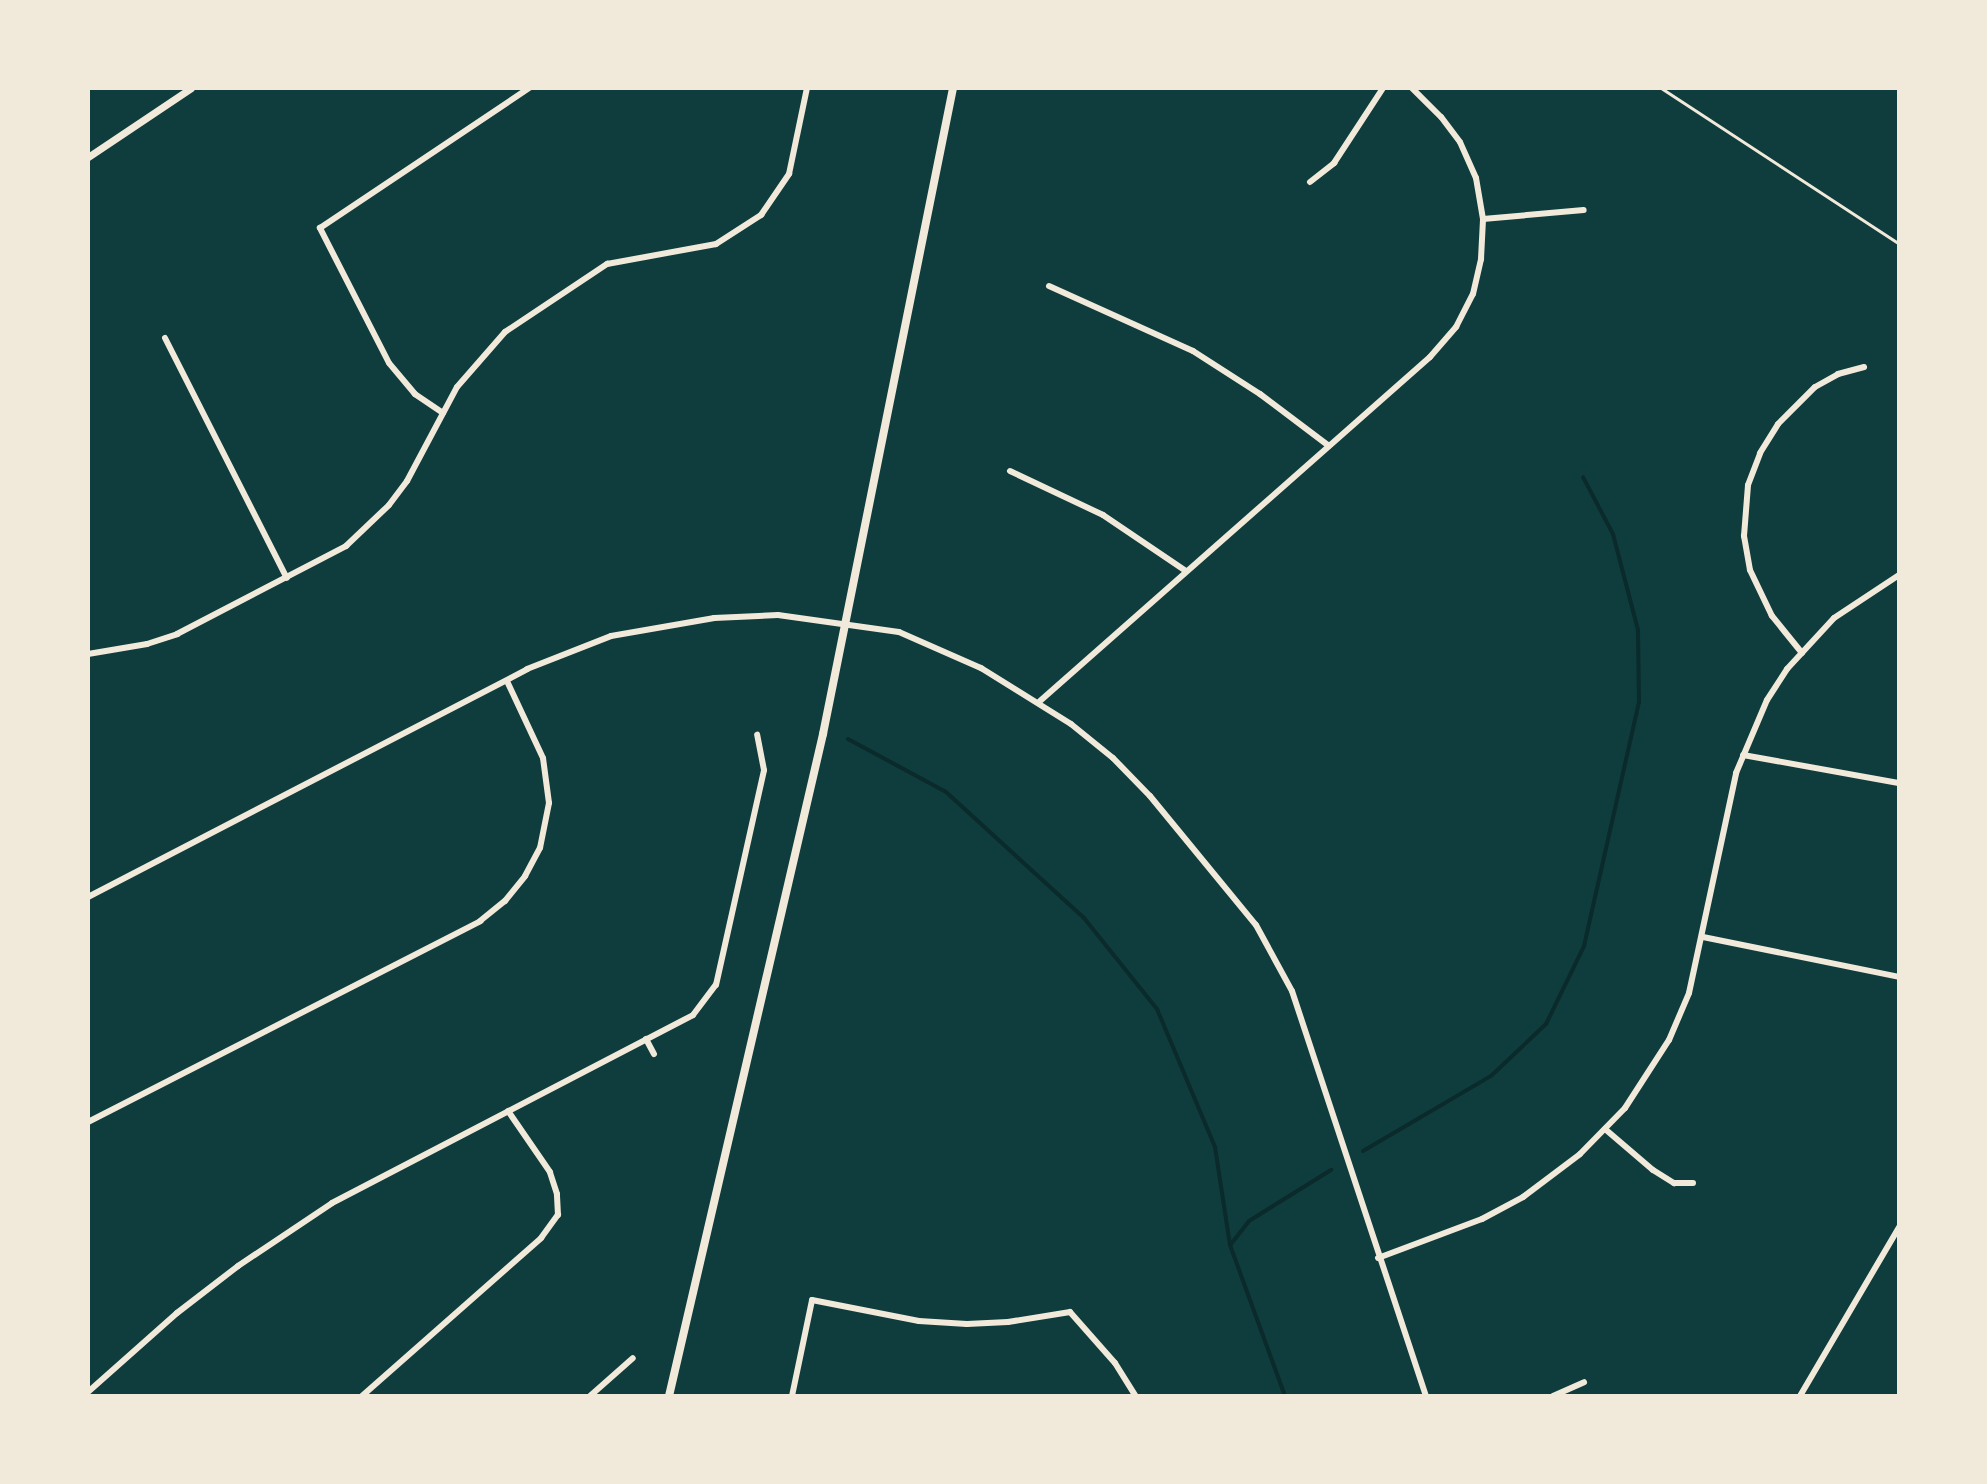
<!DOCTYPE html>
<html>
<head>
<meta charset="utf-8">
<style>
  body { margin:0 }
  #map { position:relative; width:1987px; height:1484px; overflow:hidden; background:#0f3d3e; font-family:"Fira Sans Condensed",sans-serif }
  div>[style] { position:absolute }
  .stream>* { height:4px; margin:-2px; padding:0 2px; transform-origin:2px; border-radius:2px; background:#0a2a2b }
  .path>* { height:3px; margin:-1.5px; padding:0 1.5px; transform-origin:1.5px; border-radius:1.5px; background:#f1e9da }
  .minor>* { height:6px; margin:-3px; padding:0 3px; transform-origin:3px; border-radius:3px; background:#f1e9da }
  .tertiary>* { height:7px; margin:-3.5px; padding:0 3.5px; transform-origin:3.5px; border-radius:3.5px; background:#f1e9da }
  .secondary>* { height:8px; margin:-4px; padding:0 4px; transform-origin:4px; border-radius:4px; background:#f1e9da }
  span { translate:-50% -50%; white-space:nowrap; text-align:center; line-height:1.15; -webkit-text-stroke:6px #f1e9da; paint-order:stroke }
  .frame { position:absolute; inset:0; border:90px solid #f1e9da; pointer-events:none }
</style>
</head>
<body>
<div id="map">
  <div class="stream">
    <div style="left:848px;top:739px;width:111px;rotate:28.4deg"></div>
    <div style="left:946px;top:792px;width:187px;rotate:42.4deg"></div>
    <div style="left:1084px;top:918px;width:117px;rotate:51.3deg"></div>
    <div style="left:1157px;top:1009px;width:150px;rotate:67.2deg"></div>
    <div style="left:1215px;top:1147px;width:99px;rotate:81.3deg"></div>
    <div style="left:1230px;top:1245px;width:161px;rotate:70deg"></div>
    <div style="left:1363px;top:1151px;width:148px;rotate:-30.4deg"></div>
    <div style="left:1491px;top:1076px;width:76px;rotate:-43.4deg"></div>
    <div style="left:1546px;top:1024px;width:87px;rotate:-64deg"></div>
    <div style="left:1584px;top:946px;width:250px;rotate:-77.3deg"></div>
    <div style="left:1639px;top:702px;width:72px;rotate:-90.8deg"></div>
    <div style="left:1638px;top:630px;width:99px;rotate:-104.6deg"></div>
    <div style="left:1613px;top:534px;width:64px;rotate:-117.8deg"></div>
    <div style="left:1231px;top:1244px;width:29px;rotate:-52deg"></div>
    <div style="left:1249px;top:1221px;width:97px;rotate:-31.9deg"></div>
  </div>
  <div class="path">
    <div style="left:1661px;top:88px;width:285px;rotate:33.2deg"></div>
  </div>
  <div class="minor">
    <div style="left:1310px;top:182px;width:31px;rotate:-38deg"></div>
    <div style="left:1334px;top:163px;width:90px;rotate:-56.8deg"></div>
    <div style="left:1483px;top:219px;width:101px;rotate:-5.1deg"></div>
    <div style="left:1049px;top:286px;width:158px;rotate:24.3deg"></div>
    <div style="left:1193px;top:351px;width:80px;rotate:32.7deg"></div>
    <div style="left:1260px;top:394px;width:86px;rotate:37deg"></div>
    <div style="left:165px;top:338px;width:269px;rotate:63.1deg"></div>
    <div style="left:443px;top:413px;width:34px;rotate:-146deg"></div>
    <div style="left:415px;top:394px;width:40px;rotate:-130deg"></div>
    <div style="left:389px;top:363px;width:152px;rotate:-117.1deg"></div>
    <div style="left:320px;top:228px;width:252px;rotate:-33.8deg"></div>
    <div style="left:1010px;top:471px;width:103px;rotate:25.3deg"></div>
    <div style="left:1103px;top:515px;width:100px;rotate:34deg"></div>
    <div style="left:1802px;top:653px;width:48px;rotate:-129deg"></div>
    <div style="left:1772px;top:616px;width:51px;rotate:-115.6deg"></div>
    <div style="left:1750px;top:570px;width:35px;rotate:-100deg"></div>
    <div style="left:1744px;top:536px;width:51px;rotate:-85.5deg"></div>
    <div style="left:1748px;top:485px;width:34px;rotate:-69deg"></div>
    <div style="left:1760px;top:453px;width:34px;rotate:-58deg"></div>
    <div style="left:1778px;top:424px;width:52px;rotate:-45deg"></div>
    <div style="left:1815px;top:387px;width:26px;rotate:-29deg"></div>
    <div style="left:1838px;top:374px;width:27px;rotate:-15deg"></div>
    <div style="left:88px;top:654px;width:60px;rotate:-9.6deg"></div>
    <div style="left:147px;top:644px;width:32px;rotate:-18deg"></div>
    <div style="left:177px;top:634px;width:191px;rotate:-27.5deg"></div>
    <div style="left:346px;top:546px;width:59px;rotate:-43.6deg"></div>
    <div style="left:389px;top:505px;width:30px;rotate:-53deg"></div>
    <div style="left:407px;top:481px;width:106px;rotate:-62deg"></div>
    <div style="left:457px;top:387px;width:73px;rotate:-48.9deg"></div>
    <div style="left:505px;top:332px;width:123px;rotate:-33.7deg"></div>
    <div style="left:607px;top:264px;width:111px;rotate:-10.4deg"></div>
    <div style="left:716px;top:244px;width:54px;rotate:-32.8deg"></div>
    <div style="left:761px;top:215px;width:50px;rotate:-55.7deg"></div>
    <div style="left:789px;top:174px;width:88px;rotate:-78.2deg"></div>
    <div style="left:1040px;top:701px;width:520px;rotate:-41.41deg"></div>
    <div style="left:1430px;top:357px;width:40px;rotate:-49deg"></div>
    <div style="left:1456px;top:327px;width:37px;rotate:-63deg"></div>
    <div style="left:1473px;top:294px;width:36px;rotate:-77deg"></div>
    <div style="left:1481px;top:259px;width:40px;rotate:-87.1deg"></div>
    <div style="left:1483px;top:219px;width:42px;rotate:-99.7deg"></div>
    <div style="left:1476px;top:178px;width:39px;rotate:-114deg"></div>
    <div style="left:1460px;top:142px;width:31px;rotate:-127deg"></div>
    <div style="left:1441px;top:117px;width:41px;rotate:-135deg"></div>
    <div style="left:1743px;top:755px;width:158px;rotate:10.2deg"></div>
    <div style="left:88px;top:897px;width:495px;rotate:-27.4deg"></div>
    <div style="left:527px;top:669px;width:90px;rotate:-21.4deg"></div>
    <div style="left:611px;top:636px;width:105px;rotate:-9.9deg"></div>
    <div style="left:714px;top:618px;width:64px;rotate:-2.7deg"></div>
    <div style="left:778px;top:615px;width:122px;rotate:8deg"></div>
    <div style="left:899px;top:632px;width:90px;rotate:23.7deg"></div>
    <div style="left:981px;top:668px;width:106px;rotate:31.9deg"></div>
    <div style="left:1071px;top:724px;width:54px;rotate:39deg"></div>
    <div style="left:1113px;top:758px;width:53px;rotate:45.8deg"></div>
    <div style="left:1150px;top:796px;width:167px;rotate:50.6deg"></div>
    <div style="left:1256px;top:925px;width:75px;rotate:61.4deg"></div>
    <div style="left:1292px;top:991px;width:427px;rotate:71.7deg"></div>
    <div style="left:1703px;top:937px;width:200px;rotate:11.5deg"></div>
    <div style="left:646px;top:1039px;width:17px;rotate:62deg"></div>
    <div style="left:88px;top:1122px;width:441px;rotate:-27.1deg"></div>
    <div style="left:480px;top:921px;width:32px;rotate:-39deg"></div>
    <div style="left:505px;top:901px;width:32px;rotate:-51deg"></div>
    <div style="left:525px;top:876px;width:32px;rotate:-62deg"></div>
    <div style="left:540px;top:848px;width:46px;rotate:-78.7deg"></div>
    <div style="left:549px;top:803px;width:45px;rotate:-97.6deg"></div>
    <div style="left:543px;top:758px;width:85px;rotate:-115.1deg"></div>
    <div style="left:1605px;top:1129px;width:63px;rotate:40.5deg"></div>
    <div style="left:1653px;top:1170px;width:25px;rotate:32deg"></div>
    <div style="left:1674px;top:1183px;width:19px"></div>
    <div style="left:1378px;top:1258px;width:111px;rotate:-20.6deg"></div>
    <div style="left:1482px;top:1219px;width:47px;rotate:-28.2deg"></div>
    <div style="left:1523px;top:1197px;width:71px;rotate:-37deg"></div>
    <div style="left:1580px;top:1154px;width:64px;rotate:-45.6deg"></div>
    <div style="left:1625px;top:1108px;width:81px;rotate:-57.1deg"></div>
    <div style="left:1669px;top:1040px;width:51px;rotate:-66.9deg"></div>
    <div style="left:1689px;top:993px;width:225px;rotate:-77.9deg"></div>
    <div style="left:1736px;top:773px;width:79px;rotate:-67deg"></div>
    <div style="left:1767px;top:700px;width:37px;rotate:-57deg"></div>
    <div style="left:1787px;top:669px;width:69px;rotate:-47.3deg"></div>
    <div style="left:1834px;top:618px;width:78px;rotate:-33.5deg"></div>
    <div style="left:88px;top:1392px;width:119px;rotate:-41.6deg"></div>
    <div style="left:177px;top:1313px;width:77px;rotate:-37.6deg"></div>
    <div style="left:238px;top:1266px;width:113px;rotate:-33.8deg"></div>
    <div style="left:332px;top:1203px;width:407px;rotate:-27.5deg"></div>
    <div style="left:693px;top:1015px;width:38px;rotate:-53deg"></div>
    <div style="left:716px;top:985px;width:220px;rotate:-77.4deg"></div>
    <div style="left:764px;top:770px;width:36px;rotate:-101deg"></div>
    <div style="left:362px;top:1396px;width:239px;rotate:-41.4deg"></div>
    <div style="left:541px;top:1238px;width:29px;rotate:-54deg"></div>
    <div style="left:558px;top:1215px;width:21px;rotate:-93deg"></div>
    <div style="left:557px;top:1194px;width:23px;rotate:-108deg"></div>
    <div style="left:550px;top:1172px;width:74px;rotate:-124.5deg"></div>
    <div style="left:590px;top:1396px;width:57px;rotate:-41.5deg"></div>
    <div style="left:792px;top:1396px;width:98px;rotate:-78.2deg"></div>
    <div style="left:812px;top:1300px;width:109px;rotate:11.1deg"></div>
    <div style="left:919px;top:1321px;width:48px;rotate:3.6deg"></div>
    <div style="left:967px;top:1324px;width:41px;rotate:-2.8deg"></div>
    <div style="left:1008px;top:1322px;width:63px;rotate:-9.2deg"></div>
    <div style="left:1070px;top:1312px;width:68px;rotate:48.6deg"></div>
    <div style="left:1115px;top:1363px;width:39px;rotate:58deg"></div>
    <div style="left:1553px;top:1396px;width:34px;rotate:-24deg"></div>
    <div style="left:1800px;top:1396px;width:196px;rotate:-59.6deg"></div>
  </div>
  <div class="tertiary">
    <div style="left:88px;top:157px;width:124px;rotate:-33.8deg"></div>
  </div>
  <div class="secondary">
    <div style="left:669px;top:1396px;width:680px;rotate:-76.9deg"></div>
    <div style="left:823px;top:734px;width:659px;rotate:-78.62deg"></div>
  </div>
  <div class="frame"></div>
</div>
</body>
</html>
